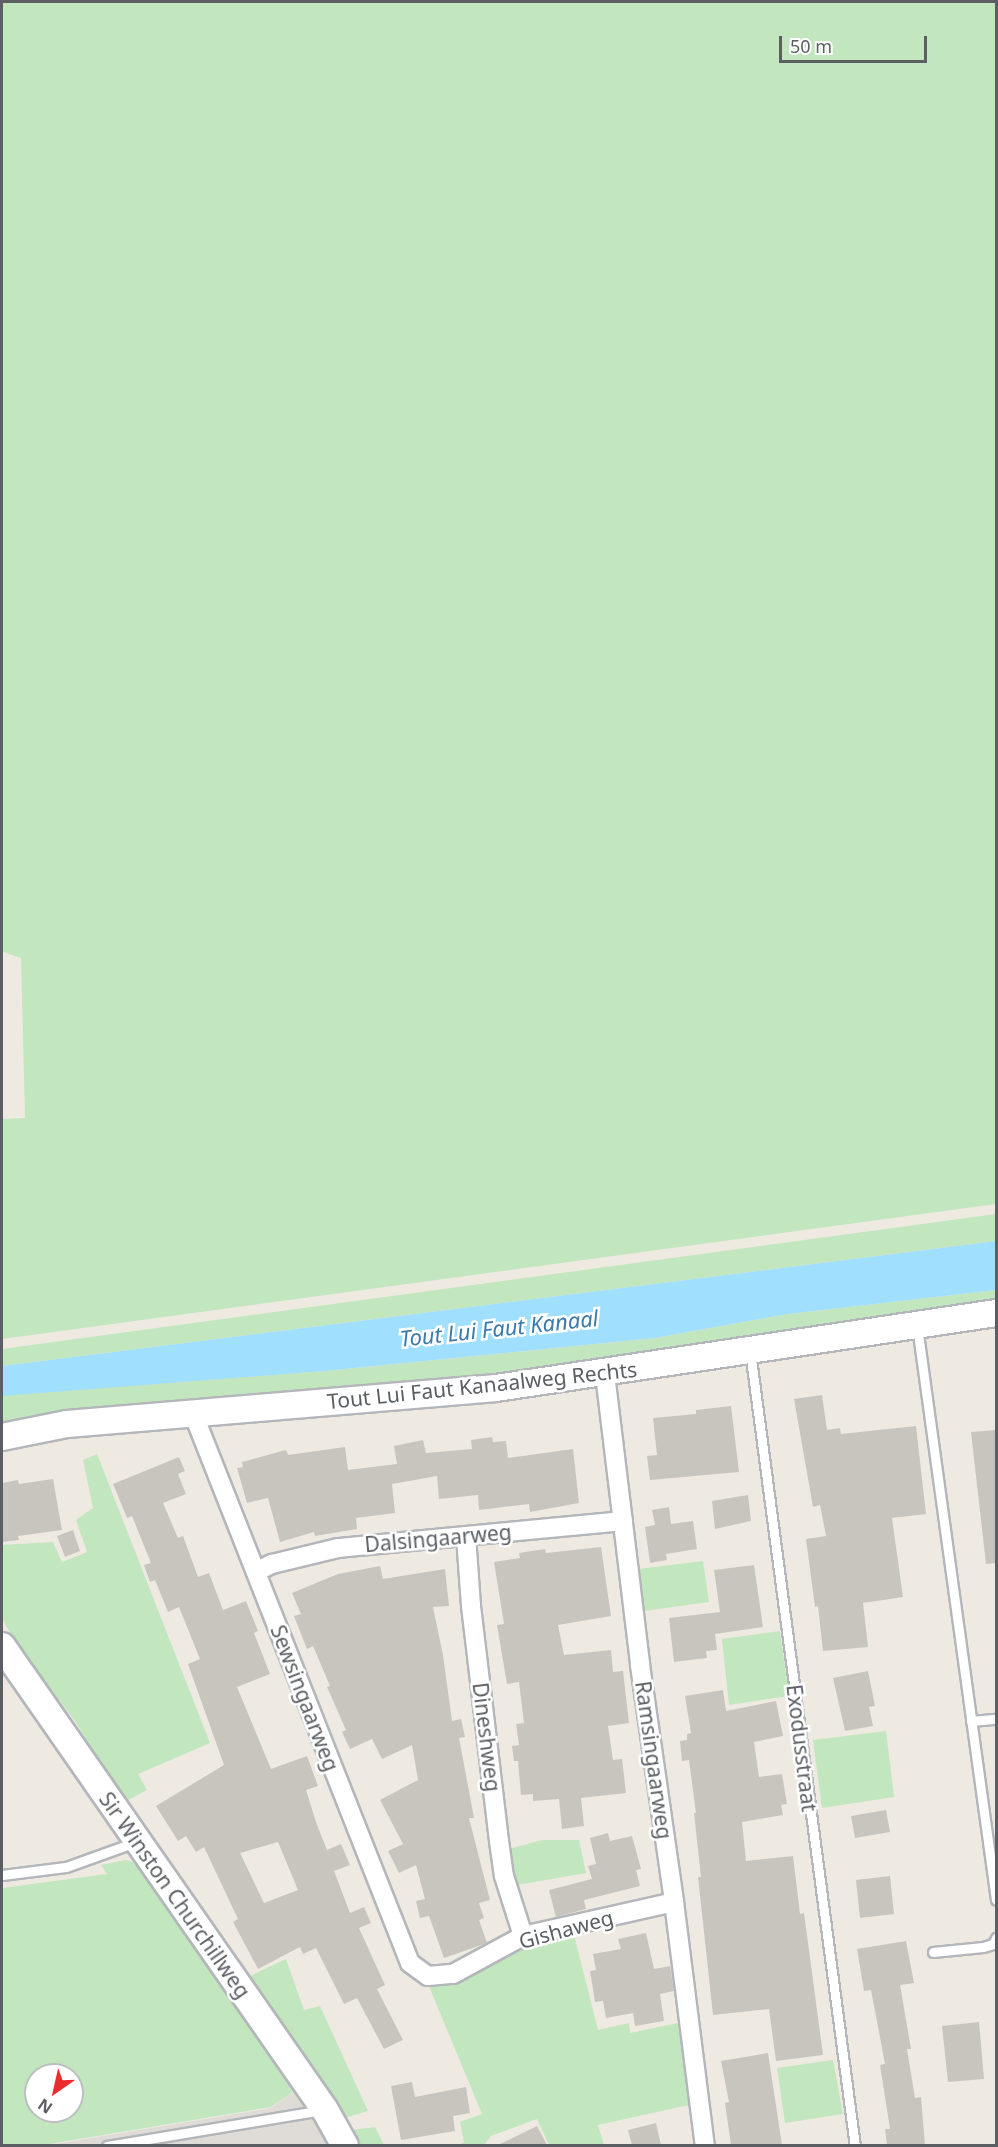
<!DOCTYPE html>
<html>
<head>
<meta charset="utf-8">
<style>
  body { margin:0 }
  #map { position:relative; width:998px; height:2147px; overflow:hidden; background:#eeeae2; font-family:"Noto Sans",sans-serif }
  div>[style] { position:absolute }
  .industrial>* { inset:0; background:#dfdcd7 }
  .green>* { inset:0; background:#c2e6be }
  .water>* { inset:0; background:#a1dfff }
  .building>* { inset:0; background:#c8c5bf }
  .roads { filter:drop-shadow(2px 0 #b3b6ba) drop-shadow(-2px 0 #b3b6ba) drop-shadow(0 2px #b3b6ba) drop-shadow(0 -2px #b3b6ba) }
  .lane>* { height:9px; margin:-4.5px; padding:0 4.5px; transform-origin:4.5px; border-radius:4.5px; background:#fff }
  .street>* { height:18px; margin:-9px; padding:0 9px; transform-origin:9px; border-radius:9px; background:#fff }
  .secondary>* { height:26px; margin:-13px; padding:0 13px; transform-origin:13px; border-radius:13px; background:#fff }
  span { translate:-50% -50%; white-space:nowrap; text-align:center; line-height:1.15; -webkit-text-stroke:5px #fff; paint-order:stroke }
  .street-label { font-size:21px; color:#5b5f63 }
  .water-label { font-size:22px; color:#3b7aa9; font-style:italic }
  .frame { position:absolute; inset:0; border:3px solid #5b5f63; pointer-events:none }
  .north { position:absolute; left:24px; top:2063px; width:60px; height:60px; box-sizing:border-box; background:#fff; border:2px solid #bdbfc1; border-radius:50%; rotate:214deg; font-size:16px; font-weight:700; line-height:24px; text-align:center; color:#5b5f63 }
  .north::after { content:''; display:block; margin:auto; width:21px; height:27px; background:#eb2b2e; clip-path:polygon(50% 0,100% 100%,50% 72%,0 100%) }
  .scale { position:absolute; left:779px; top:36px; width:148px; height:27px; box-sizing:border-box; border:3px solid #5b5f63; border-top:0; padding-left:8px; font-size:18px; line-height:21px; white-space:nowrap; color:#5b5f63; -webkit-text-stroke:4px #fff; paint-order:stroke }
</style>
</head>
<body>
<div id="map">
  <div class="industrial">
    <div style="clip-path:polygon(293px 2092px,332px 2146px,43px 2146px,271px 2108px)"></div>
  </div>
  <div class="green">
    <div style="clip-path:polygon(2px 2px,996px 2px,996px 1204px,2px 1339px,2px 1119px,25px 1118px,21px 958px,3px 952px,2px 915px)"></div>
    <div style="clip-path:polygon(996px 1214px,996px 1241px,2px 1366px,2px 1349px)"></div>
    <div style="clip-path:polygon(996px 1290px,996px 1303px,514px 1376px,38px 1416px,2px 1426px,2px 1396px,9px 1394px,325px 1371px,655px 1338px,788px 1314px)"></div>
    <div style="clip-path:polygon(97px 1454px,210px 1743px,138px 1774px,147px 1790px,124px 1802px,75px 1721px,14px 1641px,2px 1618px,2px 1545px,53px 1542px,62px 1562px,87px 1552px,76px 1520px,93px 1508px,83px 1460px)"></div>
    <div style="clip-path:polygon(703px 1561px,709px 1602px,644px 1611px,638px 1569px)"></div>
    <div style="clip-path:polygon(780px 1631px,789px 1696px,729px 1705px,722px 1639px)"></div>
    <div style="clip-path:polygon(886px 1731px,894px 1797px,822px 1808px,813px 1740px)"></div>
    <div style="clip-path:polygon(542px 1840px,579px 1840px,586px 1873px,517px 1885px,509px 1849px)"></div>
    <div style="clip-path:polygon(evenodd,126px 1860px,140px 1864px,293px 2092px,271px 2107px,43px 2145px,2px 2145px,2px 1888px,107px 1874px,101px 1865px,126px 1860px,36px 2075px,72px 2075px,72px 2111px,36px 2111px,36px 2075px)"></div>
    <div style="clip-path:polygon(574px 1935px,598px 2030px,629px 2023px,630px 2033px,678px 2023px,693px 2104px,598px 2125px,604px 2145px,549px 2145px,537px 2119px,491px 2136px,484px 2145px,459px 2145px,464px 2142px,460px 2122px,482px 2114px,428px 1984px,526px 1943px)"></div>
    <div style="clip-path:polygon(286px 1959px,304px 2010px,320px 2006px,368px 2111px,345px 2118px,250px 1976px)"></div>
    <div style="clip-path:polygon(833px 2060px,843px 2114px,785px 2123px,777px 2068px)"></div>
    <div style="clip-path:polygon(375px 2127px,384px 2145px,361px 2145px,352px 2130px)"></div>
  </div>
  <div class="water">
    <div style="clip-path:polygon(996px 1241px,996px 1290px,788px 1314px,655px 1338px,325px 1371px,2px 1396px,2px 1366px)"></div>
  </div>
  <div class="building">
    <div style="clip-path:polygon(822px 1395px,827px 1430px,840px 1428px,841px 1434px,916px 1426px,926px 1514px,892px 1518px,903px 1597px,863px 1603px,868px 1647px,823px 1651px,818px 1606px,815px 1607px,806px 1539px,826px 1536px,820px 1505px,813px 1507px,794px 1399px)"></div>
    <div style="clip-path:polygon(731px 1406px,739px 1472px,650px 1480px,647px 1456px,657px 1455px,653px 1418px,696px 1414px,696px 1410px)"></div>
    <div style="clip-path:polygon(996px 1430px,996px 1563px,986px 1564px,971px 1432px)"></div>
    <div style="clip-path:polygon(492px 1437px,493px 1442px,506px 1441px,508px 1458px,573px 1449px,579px 1503px,530px 1512px,529px 1504px,479px 1510px,478px 1495px,439px 1499px,437px 1476px,392px 1484px,395px 1513px,356px 1518px,357px 1529px,315px 1536px,314px 1532px,280px 1542px,268px 1498px,247px 1503px,237px 1468px,243px 1467px,242px 1462px,286px 1450px,288px 1455px,345px 1447px,348px 1470px,397px 1464px,394px 1446px,423px 1440px,426px 1453px,472px 1449px,471px 1440px)"></div>
    <div style="clip-path:polygon(evenodd,179px 1457px,185px 1471px,178px 1474px,186px 1494px,163px 1503px,178px 1538px,183px 1536px,198px 1577px,209px 1573px,223px 1610px,246px 1601px,258px 1631px,254px 1633px,270px 1674px,237px 1687px,271px 1769px,307px 1756px,318px 1786px,306px 1790px,317px 1825px,327px 1850px,341px 1844px,350px 1865px,334px 1871px,350px 1913px,364px 1907px,371px 1923px,359px 1928px,385px 1985px,377px 1989px,403px 2040px,384px 2049px,357px 1998px,344px 2004px,316px 1948px,303px 1954px,300px 1947px,258px 1969px,233px 1922px,238px 1919px,204px 1847px,196px 1852px,186px 1836px,178px 1841px,156px 1806px,224px 1765px,188px 1664px,200px 1659px,179px 1607px,168px 1612px,155px 1580px,150px 1582px,144px 1565px,151px 1563px,132px 1516px,127px 1518px,113px 1484px,179px 1457px,278px 1842px,298px 1890px,264px 1903px,240px 1853px,278px 1842px)"></div>
    <div style="clip-path:polygon(53px 1479px,62px 1530px,18px 1536px,19px 1540px,2px 1542px,2px 1483px,18px 1480px,19px 1484px)"></div>
    <div style="clip-path:polygon(748px 1495px,751px 1521px,715px 1529px,712px 1501px)"></div>
    <div style="clip-path:polygon(669px 1507px,671px 1524px,693px 1521px,697px 1549px,666px 1554px,667px 1560px,650px 1563px,645px 1527px,655px 1525px,652px 1510px)"></div>
    <div style="clip-path:polygon(73px 1530px,80px 1551px,65px 1557px,57px 1536px)"></div>
    <div style="clip-path:polygon(601px 1547px,611px 1616px,558px 1625px,564px 1655px,611px 1650px,613px 1672px,623px 1671px,629px 1723px,608px 1726px,613px 1760px,622px 1759px,626px 1793px,581px 1798px,584px 1826px,562px 1829px,559px 1799px,533px 1801px,533px 1794px,521px 1795px,518px 1761px,514px 1761px,512px 1746px,519px 1745px,516px 1724px,524px 1723px,519px 1682px,507px 1684px,497px 1625px,504px 1624px,494px 1562px,520px 1558px,519px 1553px,545px 1549px,546px 1553px)"></div>
    <div style="clip-path:polygon(754px 1565px,763px 1627px,715px 1634px,717px 1650px,706px 1651px,707px 1658px,674px 1662px,669px 1618px,720px 1612px,714px 1570px)"></div>
    <div style="clip-path:polygon(380px 1566px,383px 1579px,445px 1569px,449px 1606px,433px 1607px,443px 1655px,452px 1721px,461px 1719px,465px 1737px,459px 1738px,474px 1818px,469px 1818px,490px 1900px,479px 1903px,484px 1918px,479px 1920px,487px 1943px,444px 1958px,429px 1916px,420px 1918px,416px 1901px,425px 1899px,416px 1865px,399px 1873px,388px 1851px,403px 1844px,380px 1800px,418px 1780px,412px 1745px,382px 1759px,372px 1739px,350px 1749px,342px 1732px,346px 1730px,327px 1687px,330px 1686px,313px 1646px,307px 1649px,294px 1616px,301px 1614px,292px 1593px,338px 1574px)"></div>
    <div style="clip-path:polygon(868px 1671px,875px 1706px,869px 1707px,873px 1726px,845px 1731px,833px 1678px)"></div>
    <div style="clip-path:polygon(723px 1690px,726px 1711px,776px 1701px,783px 1736px,754px 1742px,759px 1777px,782px 1774px,787px 1804px,781px 1805px,783px 1815px,742px 1822px,746px 1861px,793px 1856px,800px 1914px,804px 1913px,823px 2055px,776px 2061px,769px 2009px,713px 2015px,698px 1877px,701px 1877px,694px 1813px,696px 1813px,689px 1760px,682px 1761px,680px 1741px,687px 1740px,687px 1734px,691px 1733px,685px 1696px)"></div>
    <div style="clip-path:polygon(886px 1810px,890px 1832px,855px 1838px,851px 1816px)"></div>
    <div style="clip-path:polygon(608px 1833px,610px 1841px,632px 1836px,641px 1869px,636px 1870px,640px 1886px,584px 1900px,586px 1909px,556px 1917px,549px 1890px,592px 1879px,588px 1866px,596px 1864px,590px 1838px)"></div>
    <div style="clip-path:polygon(890px 1876px,894px 1914px,860px 1918px,856px 1880px)"></div>
    <div style="clip-path:polygon(646px 1933px,654px 1969px,670px 1966px,674px 1991px,660px 1994px,664px 2021px,635px 2026px,633px 2013px,606px 2018px,603px 2001px,595px 2002px,590px 1971px,596px 1970px,593px 1954px,621px 1949px,618px 1939px)"></div>
    <div style="clip-path:polygon(906px 1941px,914px 1983px,900px 1985px,911px 2049px,907px 2049px,915px 2098px,921px 2097px,925px 2145px,887px 2145px,885px 2129px,890px 2129px,880px 2065px,885px 2064px,871px 1990px,864px 1991px,857px 1949px)"></div>
    <div style="clip-path:polygon(979px 2022px,984px 2079px,948px 2082px,942px 2026px)"></div>
    <div style="clip-path:polygon(768px 2053px,782px 2145px,731px 2145px,725px 2103px,729px 2102px,721px 2061px)"></div>
    <div style="clip-path:polygon(412px 2082px,415px 2097px,466px 2087px,470px 2113px,453px 2116px,455px 2131px,401px 2140px,391px 2086px)"></div>
    <div style="clip-path:polygon(656px 2123px,661px 2145px,632px 2145px,628px 2130px)"></div>
    <div style="clip-path:polygon(537px 2126px,547px 2145px,498px 2145px)"></div>
  </div>
  <div class="roads">
    <div class="lane">
      <div style="left:917px;top:1326px;width:579px;rotate:82.16deg"></div>
      <div style="left:750px;top:1351px;width:802px;rotate:82.48deg"></div>
      <div style="left:971px;top:1721px;width:25px;rotate:-5deg"></div>
      <div style="left:2px;top:1875px;width:64px;rotate:-7.1deg"></div>
      <div style="left:66px;top:1867px;width:74px;rotate:-19.7deg"></div>
      <div style="left:933px;top:1952px;width:50px;rotate:-5.7deg"></div>
      <div style="left:983px;top:1947px;width:10px;rotate:-17deg"></div>
      <div style="left:993px;top:1944px;width:7px;rotate:-63deg"></div>
      <div style="left:107px;top:2146px;width:219px;rotate:-9.5deg"></div>
    </div>
    <div class="street">
      <div style="left:605px;top:1374px;width:293px;rotate:83.1deg"></div>
      <div style="left:640px;top:1665px;width:239px;rotate:81.8deg"></div>
      <div style="left:674px;top:1902px;width:246px;rotate:82.8deg"></div>
      <div style="left:193px;top:1413px;width:591px;rotate:68.47deg"></div>
      <div style="left:410px;top:1963px;width:22px;rotate:36deg"></div>
      <div style="left:428px;top:1976px;width:25px;rotate:-5deg"></div>
      <div style="left:453px;top:1974px;width:80px;rotate:-28.5deg"></div>
      <div style="left:523px;top:1936px;width:155px;rotate:-12.7deg"></div>
      <div style="left:466px;top:1536px;width:70px;rotate:85.9deg"></div>
      <div style="left:471px;top:1606px;width:237px;rotate:83.2deg"></div>
      <div style="left:499px;top:1841px;width:35px;rotate:82deg"></div>
      <div style="left:504px;top:1876px;width:63px;rotate:72.4deg"></div>
      <div style="left:256px;top:1572px;width:18px;rotate:-27deg"></div>
      <div style="left:272px;top:1564px;width:68px;rotate:-13.6deg"></div>
      <div style="left:338px;top:1548px;width:286px;rotate:-5.4deg"></div>
    </div>
    <div class="secondary">
      <div style="left:2px;top:1437px;width:66px;rotate:-11.3deg"></div>
      <div style="left:67px;top:1424px;width:431px;rotate:-4.8deg"></div>
      <div style="left:496px;top:1388px;width:506px;rotate:-8.53deg"></div>
      <div style="left:2px;top:1646px;width:565px;rotate:55.16deg"></div>
      <div style="left:325px;top:2110px;width:41px;rotate:60.9deg"></div>
    </div>
  </div>
  <div class="street-label">
    <span style="left:482px;top:1385px;rotate:-6deg">Tout Lui Faut Kanaalweg Rechts</span>
    <span style="left:438px;top:1538px;rotate:-5deg">Dalsingaarweg</span>
    <span style="left:305px;top:1698px;rotate:69deg">Sewsingaarweg</span>
    <span style="left:487px;top:1737px;rotate:83deg">Dineshweg</span>
    <span style="left:802px;top:1748px;rotate:83deg">Exodusstraat</span>
    <span style="left:654px;top:1760px;rotate:82deg">Ramsingaarweg</span>
    <span style="left:175px;top:1895px;rotate:55deg">Sir Winston Churchillweg</span>
    <span style="left:566px;top:1929px;rotate:-15deg">Gishaweg</span>
  </div>
  <div class="water-label">
    <span style="left:499px;top:1328px;rotate:-6deg">Tout Lui Faut Kanaal</span>
  </div>
  <div class="frame"></div>
  <div class="north">N</div>
  <div class="scale">50 m</div>
</div>
</body>
</html>
